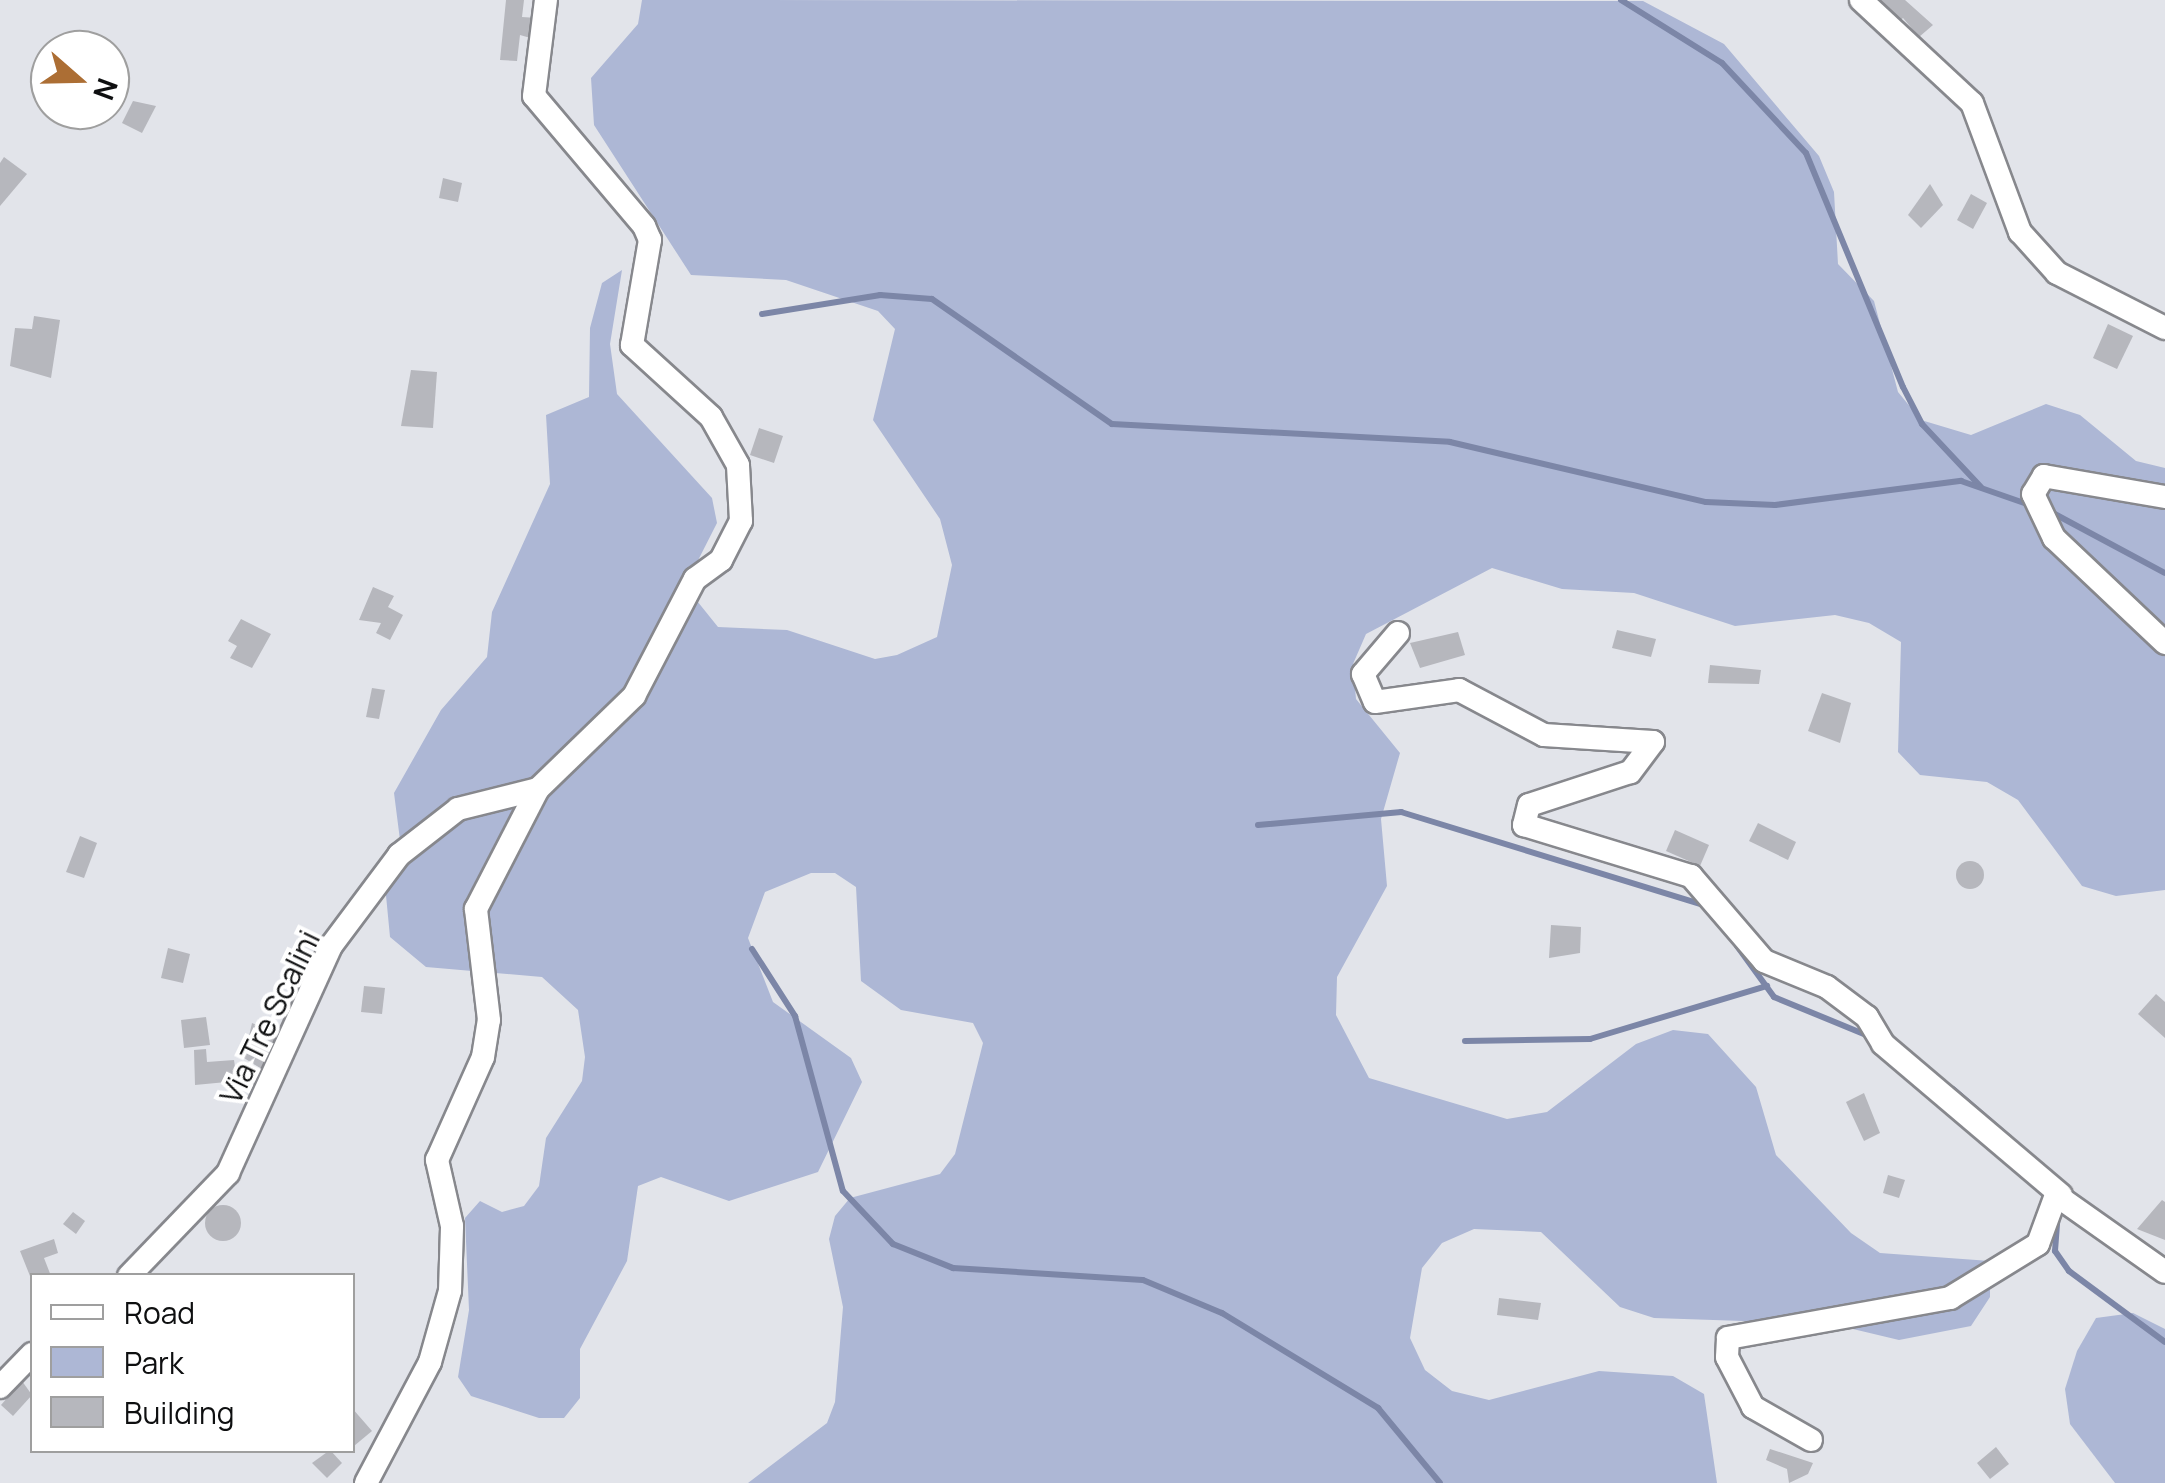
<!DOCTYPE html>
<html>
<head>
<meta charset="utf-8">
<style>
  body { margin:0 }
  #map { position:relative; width:2165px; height:1483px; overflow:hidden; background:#e2e4ea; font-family:Manrope,sans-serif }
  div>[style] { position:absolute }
  .green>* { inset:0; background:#adb7d5 }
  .stream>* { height:6px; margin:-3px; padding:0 3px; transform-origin:3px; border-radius:3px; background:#7c86a7 }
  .building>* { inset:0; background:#b6b7bd }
  .round { border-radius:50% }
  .roads { filter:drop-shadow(2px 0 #87888d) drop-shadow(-2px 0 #87888d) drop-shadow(0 2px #87888d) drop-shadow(0 -2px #87888d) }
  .street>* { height:22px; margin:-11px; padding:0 11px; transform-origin:11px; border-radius:11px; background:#fff }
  span { translate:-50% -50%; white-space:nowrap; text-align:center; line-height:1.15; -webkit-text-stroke:8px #fff; paint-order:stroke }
  .street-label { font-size:30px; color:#0e0f10 }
  .legend { position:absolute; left:30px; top:1273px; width:325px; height:180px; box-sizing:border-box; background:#fff; border:2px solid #9f9f9f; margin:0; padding:12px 18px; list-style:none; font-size:30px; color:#0e0f10 }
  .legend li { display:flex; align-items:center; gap:20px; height:50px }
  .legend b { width:50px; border:2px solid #9f9f9f }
  .north { position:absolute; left:30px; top:30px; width:100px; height:100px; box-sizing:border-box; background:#fff; border:2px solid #9f9f9f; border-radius:50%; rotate:110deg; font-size:28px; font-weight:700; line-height:40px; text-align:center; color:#0e0f10 }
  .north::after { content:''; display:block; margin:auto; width:35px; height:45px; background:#ac6e34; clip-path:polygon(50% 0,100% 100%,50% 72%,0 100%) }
</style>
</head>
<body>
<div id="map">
  <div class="green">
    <div style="clip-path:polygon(642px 0,1643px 1px,1724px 44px,1819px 156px,1834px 192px,1838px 264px,1874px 301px,1898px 392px,1921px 420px,1971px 435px,2046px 404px,2080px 415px,2136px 461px,2165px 468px,2165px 890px,2116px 896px,2082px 886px,2018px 800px,1987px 782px,1920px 775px,1898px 752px,1901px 642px,1869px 623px,1835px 615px,1735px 626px,1634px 593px,1562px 589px,1492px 568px,1366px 634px,1353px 664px,1356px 699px,1400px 753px,1381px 819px,1387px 886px,1337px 977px,1336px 1015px,1369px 1078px,1507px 1119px,1547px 1112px,1636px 1044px,1673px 1030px,1708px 1034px,1756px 1087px,1776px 1155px,1851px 1233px,1880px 1253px,1990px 1261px,1990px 1297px,1971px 1326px,1899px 1340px,1832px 1324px,1654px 1318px,1620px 1307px,1541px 1232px,1474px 1229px,1442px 1243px,1422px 1268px,1410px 1338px,1425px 1370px,1452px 1391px,1489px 1400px,1599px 1371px,1673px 1376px,1704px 1394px,1717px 1483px,748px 1483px,827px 1423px,835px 1402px,843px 1307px,829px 1239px,835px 1216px,850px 1198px,940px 1174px,955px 1154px,983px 1043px,973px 1023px,901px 1010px,861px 981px,856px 887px,835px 873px,811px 873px,765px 892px,748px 938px,773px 1002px,851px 1058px,862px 1082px,818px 1172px,729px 1201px,661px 1177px,638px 1186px,627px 1261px,580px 1349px,580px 1398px,564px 1418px,539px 1418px,471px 1396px,458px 1377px,469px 1310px,465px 1218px,480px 1201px,502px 1212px,524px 1206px,539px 1186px,546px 1138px,582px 1081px,585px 1057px,578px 1010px,542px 977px,426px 967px,390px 937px,385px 885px,400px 840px,394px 793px,441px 710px,487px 657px,492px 612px,550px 484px,546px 415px,589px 397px,590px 328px,602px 283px,622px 270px,610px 344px,617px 394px,712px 498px,717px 523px,685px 586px,718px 627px,787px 630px,875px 659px,897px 655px,937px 637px,952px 565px,940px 519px,873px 420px,895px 329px,878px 311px,786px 280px,691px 275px,594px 125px,591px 78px,638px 24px)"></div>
    <div style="clip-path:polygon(2133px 1313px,2165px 1329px,2165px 1483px,2115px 1483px,2070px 1424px,2065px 1389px,2077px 1351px,2096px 1318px)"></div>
  </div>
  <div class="stream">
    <div style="left:1621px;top:0;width:119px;rotate:32deg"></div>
    <div style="left:1722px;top:63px;width:123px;rotate:47deg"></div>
    <div style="left:1806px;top:153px;width:253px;rotate:67.5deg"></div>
    <div style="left:1903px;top:387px;width:42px;rotate:62.8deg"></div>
    <div style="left:1922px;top:424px;width:86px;rotate:46.9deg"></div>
    <div style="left:762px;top:314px;width:120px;rotate:-9.1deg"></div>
    <div style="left:880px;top:295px;width:52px;rotate:4.4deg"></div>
    <div style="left:932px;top:299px;width:219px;rotate:34.8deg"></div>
    <div style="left:1112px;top:424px;width:338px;rotate:3deg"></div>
    <div style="left:1450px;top:442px;width:263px;rotate:13.2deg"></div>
    <div style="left:1706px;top:502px;width:69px;rotate:2.5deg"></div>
    <div style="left:1775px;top:505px;width:188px;rotate:-7.4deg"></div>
    <div style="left:1961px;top:481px;width:73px;rotate:19.2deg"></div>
    <div style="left:2051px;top:512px;width:129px;rotate:28.2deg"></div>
    <div style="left:1258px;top:825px;width:144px;rotate:-5.2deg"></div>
    <div style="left:1401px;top:812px;width:317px;rotate:17.1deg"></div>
    <div style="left:1737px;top:946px;width:63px;rotate:54deg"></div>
    <div style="left:1774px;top:997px;width:105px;rotate:22.4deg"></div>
    <div style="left:752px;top:949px;width:80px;rotate:57.3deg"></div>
    <div style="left:795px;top:1016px;width:181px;rotate:74.7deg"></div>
    <div style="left:843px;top:1191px;width:73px;rotate:46.7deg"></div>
    <div style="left:893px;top:1244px;width:65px;rotate:21.8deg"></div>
    <div style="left:953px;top:1268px;width:190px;rotate:3.6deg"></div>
    <div style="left:1143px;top:1280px;width:86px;rotate:22.7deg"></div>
    <div style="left:1222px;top:1313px;width:183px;rotate:31.3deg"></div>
    <div style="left:1378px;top:1408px;width:97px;rotate:50.4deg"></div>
    <div style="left:1465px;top:1041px;width:125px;rotate:-0.9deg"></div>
    <div style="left:1590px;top:1039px;width:185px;rotate:-16.7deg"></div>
    <div style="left:1953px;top:1089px;width:77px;rotate:40.8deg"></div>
    <div style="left:2058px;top:1211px;width:40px;rotate:94.3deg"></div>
    <div style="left:2055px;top:1251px;width:24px;rotate:55deg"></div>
    <div style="left:2069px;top:1271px;width:119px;rotate:36.5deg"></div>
  </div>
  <div class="building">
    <div style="clip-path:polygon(506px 0,524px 0,522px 17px,537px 18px,534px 39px,520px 35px,517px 61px,500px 60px)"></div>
    <div style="clip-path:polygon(1873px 0,1905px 0,1933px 25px,1919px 37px,1903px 18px,1892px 27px)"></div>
    <div style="clip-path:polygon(133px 101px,156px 106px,142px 133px,122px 123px)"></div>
    <div style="clip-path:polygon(4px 157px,27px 174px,0 206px,0 163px)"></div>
    <div style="clip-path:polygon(443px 178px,462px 183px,458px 202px,439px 198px)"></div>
    <div style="clip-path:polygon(1930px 184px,1943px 205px,1921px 228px,1908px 215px)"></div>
    <div style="clip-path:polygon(1971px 194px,1987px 203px,1973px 229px,1957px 220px)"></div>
    <div style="clip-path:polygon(34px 316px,60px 320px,51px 378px,10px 366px,15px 328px,32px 329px)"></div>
    <div style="clip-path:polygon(2108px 324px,2133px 336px,2117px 369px,2093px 358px)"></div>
    <div style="clip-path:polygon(411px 370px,437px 372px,433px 428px,401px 426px)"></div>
    <div style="clip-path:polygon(759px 428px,783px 436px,774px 463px,750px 455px)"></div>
    <div style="clip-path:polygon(373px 587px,394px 596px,388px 607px,403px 615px,390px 640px,376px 633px,381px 623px,359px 620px)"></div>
    <div style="clip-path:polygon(241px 619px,271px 634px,252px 668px,230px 658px,237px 646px,228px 641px)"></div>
    <div style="clip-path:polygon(1617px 630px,1656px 639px,1651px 657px,1612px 648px)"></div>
    <div style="clip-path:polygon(1458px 632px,1465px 655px,1420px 668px,1410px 643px)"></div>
    <div style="clip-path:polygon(1710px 665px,1761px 670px,1759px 684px,1708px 683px)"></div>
    <div style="clip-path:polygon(372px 688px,385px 690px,379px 719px,366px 717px)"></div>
    <div style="clip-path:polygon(1822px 693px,1851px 703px,1840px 743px,1808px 731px)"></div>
    <div style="clip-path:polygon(1758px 823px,1796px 842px,1788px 860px,1749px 841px)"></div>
    <div style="clip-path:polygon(1675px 830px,1709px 845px,1700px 866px,1666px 851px)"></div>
    <div style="clip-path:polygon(80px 836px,97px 843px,84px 878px,66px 872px)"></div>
    <div class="round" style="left:1956px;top:861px;width:28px;height:28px"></div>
    <div style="clip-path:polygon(1551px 925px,1581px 927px,1580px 953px,1549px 958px)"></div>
    <div style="clip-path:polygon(168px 948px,190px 954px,183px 983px,161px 978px)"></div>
    <div style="clip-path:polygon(364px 986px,385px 988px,382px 1014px,361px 1012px)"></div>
    <div style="clip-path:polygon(2156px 994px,2165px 1002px,2165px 1038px,2138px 1014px)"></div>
    <div style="clip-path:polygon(206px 1017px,210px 1045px,184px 1048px,181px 1020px)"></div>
    <div style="clip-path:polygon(252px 1023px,278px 1034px,265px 1071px,244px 1058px)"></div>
    <div style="clip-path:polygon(206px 1049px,207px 1062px,234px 1060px,237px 1081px,195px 1085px,194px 1050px)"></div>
    <div style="clip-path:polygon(1864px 1093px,1880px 1133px,1864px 1141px,1846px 1102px)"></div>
    <div style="clip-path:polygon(1888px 1175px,1905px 1180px,1899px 1198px,1883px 1193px)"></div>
    <div style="clip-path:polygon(2162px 1200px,2165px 1202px,2165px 1240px,2137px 1229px)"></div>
    <div class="round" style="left:205px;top:1205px;width:36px;height:36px"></div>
    <div style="clip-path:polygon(73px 1212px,85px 1221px,76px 1234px,63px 1224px)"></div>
    <div style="clip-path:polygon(54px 1239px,58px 1253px,44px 1258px,51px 1276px,30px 1276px,20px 1251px)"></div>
    <div style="clip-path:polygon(1499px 1298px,1541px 1303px,1538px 1320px,1497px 1315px)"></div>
    <div style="clip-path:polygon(22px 1381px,32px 1395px,13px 1416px,1px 1405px)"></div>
    <div style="clip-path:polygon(352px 1408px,372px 1431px,354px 1446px,352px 1444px)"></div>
    <div style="clip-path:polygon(1996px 1447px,2009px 1464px,1990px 1479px,1977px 1463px)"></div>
    <div style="clip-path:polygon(1770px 1449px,1813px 1463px,1808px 1474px,1789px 1483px,1787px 1469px,1766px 1460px)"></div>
    <div style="clip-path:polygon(330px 1450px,342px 1463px,327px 1478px,312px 1463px)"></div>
  </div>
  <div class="roads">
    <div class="street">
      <div style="left:1861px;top:0;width:151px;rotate:42.9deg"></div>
      <div style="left:1972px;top:103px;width:138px;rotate:69.6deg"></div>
      <div style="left:2020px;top:232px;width:55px;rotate:47.9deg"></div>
      <div style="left:2057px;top:273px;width:121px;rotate:27deg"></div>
      <div style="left:2165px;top:497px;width:123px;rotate:-170.2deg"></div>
      <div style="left:2044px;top:476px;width:21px;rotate:121deg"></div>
      <div style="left:2033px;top:494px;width:49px;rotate:64.5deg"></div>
      <div style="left:2054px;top:538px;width:153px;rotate:43.4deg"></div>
      <div style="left:1398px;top:633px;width:54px;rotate:130.5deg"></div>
      <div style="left:1363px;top:674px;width:30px;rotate:67deg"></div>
      <div style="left:1375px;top:702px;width:85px;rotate:-8.1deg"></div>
      <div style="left:1459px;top:690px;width:96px;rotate:27.9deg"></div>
      <div style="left:1544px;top:735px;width:109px;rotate:3.7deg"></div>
      <div style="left:1653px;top:742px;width:38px;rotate:127deg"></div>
      <div style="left:1630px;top:772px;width:106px;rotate:161.9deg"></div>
      <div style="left:1529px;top:805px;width:21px;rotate:104deg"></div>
      <div style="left:1524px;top:825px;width:175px;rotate:17deg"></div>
      <div style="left:1691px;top:876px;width:112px;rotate:49.3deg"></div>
      <div style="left:1764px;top:961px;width:68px;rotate:22.4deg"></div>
      <div style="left:1827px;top:987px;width:50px;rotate:36.9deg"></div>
      <div style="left:1867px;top:1017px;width:31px;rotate:59deg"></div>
      <div style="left:1883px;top:1044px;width:233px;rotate:40.3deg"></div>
      <div style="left:129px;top:1276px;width:143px;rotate:-46.1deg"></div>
      <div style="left:228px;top:1173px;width:249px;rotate:-65.6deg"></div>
      <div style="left:331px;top:946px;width:114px;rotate:-53.2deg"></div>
      <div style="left:399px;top:855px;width:75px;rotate:-37.9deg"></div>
      <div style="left:458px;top:809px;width:82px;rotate:-14deg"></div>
      <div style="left:0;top:1387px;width:46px;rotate:-45.9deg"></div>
      <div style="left:1811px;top:1440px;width:67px;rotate:-150.4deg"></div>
      <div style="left:1753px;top:1407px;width:56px;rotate:-117.5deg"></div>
      <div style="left:1727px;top:1357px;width:19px;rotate:-87deg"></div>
      <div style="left:1728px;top:1338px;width:226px;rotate:-10.2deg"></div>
      <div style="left:1950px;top:1298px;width:103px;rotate:-31.5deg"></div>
      <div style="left:2038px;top:1244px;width:52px;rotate:-69.8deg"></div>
      <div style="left:2056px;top:1195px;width:133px;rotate:35.2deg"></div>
      <div style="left:366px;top:1483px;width:137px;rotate:-62.1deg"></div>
      <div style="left:430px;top:1362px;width:74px;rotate:-74.3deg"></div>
      <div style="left:450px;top:1291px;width:65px;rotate:-88.2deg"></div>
      <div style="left:452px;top:1226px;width:68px;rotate:-102.8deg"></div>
      <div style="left:437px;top:1160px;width:113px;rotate:-65.9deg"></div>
      <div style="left:483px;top:1057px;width:37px;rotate:-81deg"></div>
      <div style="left:489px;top:1020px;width:112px;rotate:-96.7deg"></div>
      <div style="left:476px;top:909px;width:135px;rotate:-62.7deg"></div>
      <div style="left:538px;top:789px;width:134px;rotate:-44.1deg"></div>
      <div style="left:634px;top:696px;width:132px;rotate:-62.5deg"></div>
      <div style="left:695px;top:579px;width:32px;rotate:-36deg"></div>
      <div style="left:721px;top:560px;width:44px;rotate:-62.9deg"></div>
      <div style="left:741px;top:521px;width:56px;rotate:-93.1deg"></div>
      <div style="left:738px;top:465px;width:55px;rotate:-119.4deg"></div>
      <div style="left:711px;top:417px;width:107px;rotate:-137.7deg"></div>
      <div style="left:632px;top:345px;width:107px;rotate:-80.3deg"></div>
      <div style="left:650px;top:240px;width:15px;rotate:-113deg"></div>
      <div style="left:644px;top:226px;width:170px;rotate:-130.2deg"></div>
      <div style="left:534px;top:96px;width:97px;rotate:-82.9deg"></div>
    </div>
  </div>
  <div class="street-label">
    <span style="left:270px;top:1017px;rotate:-64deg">Via Tre Scalini</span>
  </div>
  <ul class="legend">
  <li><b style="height:12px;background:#fff"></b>Road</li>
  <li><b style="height:28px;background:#adb7d5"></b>Park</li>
  <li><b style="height:28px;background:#b6b7bd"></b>Building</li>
  </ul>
  <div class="north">N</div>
</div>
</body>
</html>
